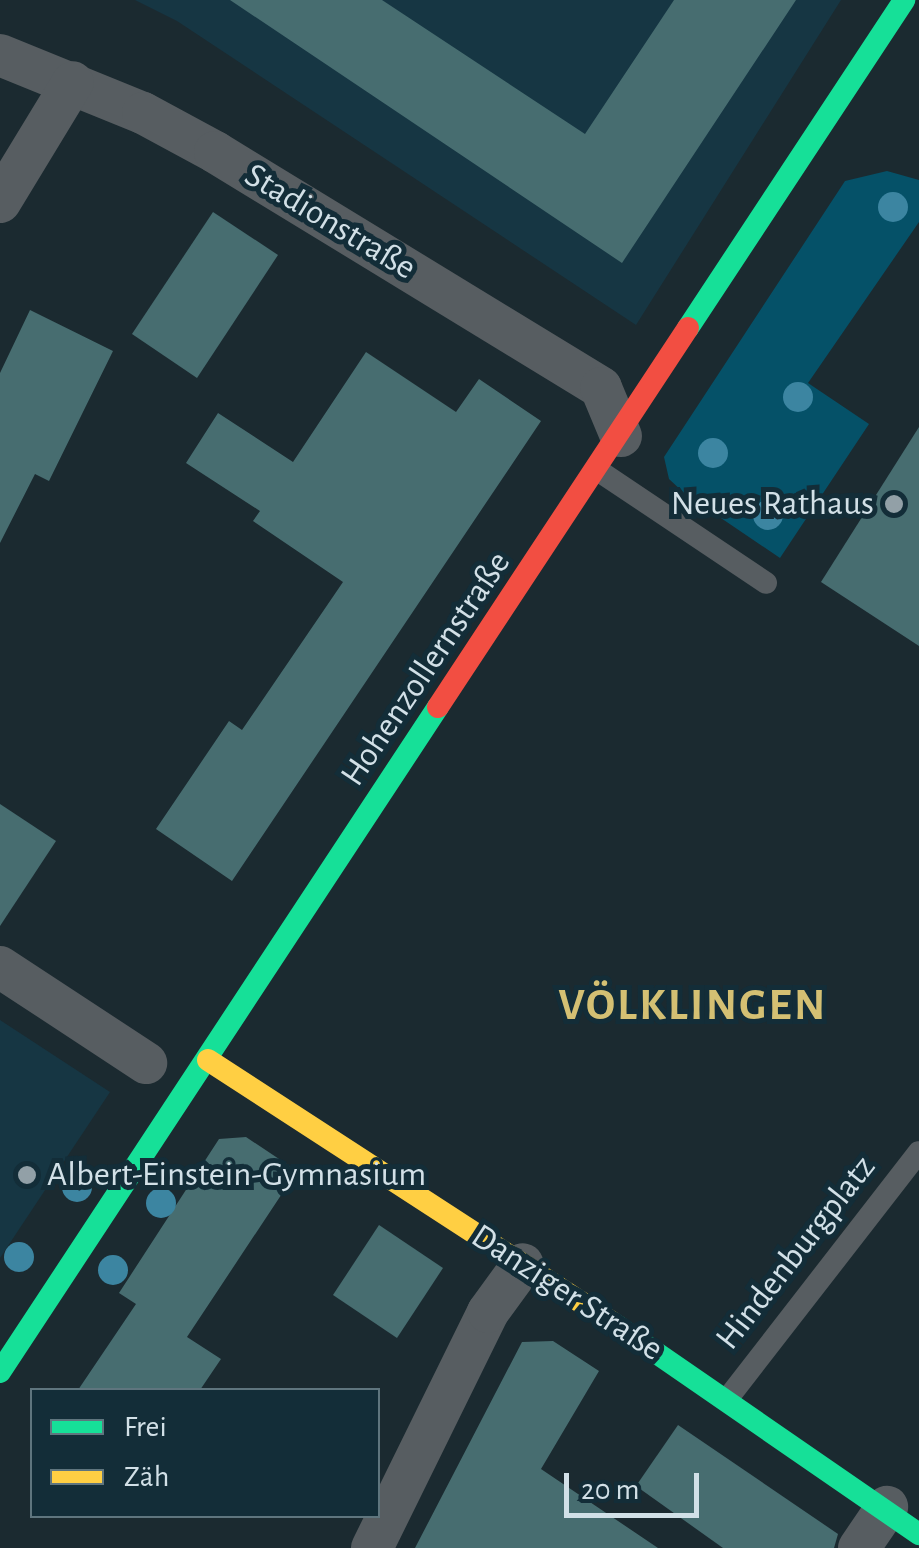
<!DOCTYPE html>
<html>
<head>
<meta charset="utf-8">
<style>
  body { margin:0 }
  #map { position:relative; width:919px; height:1548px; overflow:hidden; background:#1b2a30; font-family:"Alegreya Sans",sans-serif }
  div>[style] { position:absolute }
  .built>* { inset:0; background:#163643 }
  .green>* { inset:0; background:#055168 }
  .building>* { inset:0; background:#476d70 }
  .lane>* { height:22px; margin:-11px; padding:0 11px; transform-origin:11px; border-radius:11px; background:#575d61 }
  .street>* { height:42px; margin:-21px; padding:0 21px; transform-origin:21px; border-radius:21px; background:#575d61 }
  .fast>* { height:22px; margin:-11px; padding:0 11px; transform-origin:11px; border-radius:11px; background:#16e098 }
  .slow>* { height:22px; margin:-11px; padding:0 11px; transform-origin:11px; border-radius:11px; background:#ffcf43 }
  .jam>* { height:22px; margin:-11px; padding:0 11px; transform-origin:11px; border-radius:11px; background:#f24e42 }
  .trees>* { width:30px; height:30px; margin:-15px; border-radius:50%; background:#3c85a1 }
  .dots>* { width:28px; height:28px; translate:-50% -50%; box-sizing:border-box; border:5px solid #132d38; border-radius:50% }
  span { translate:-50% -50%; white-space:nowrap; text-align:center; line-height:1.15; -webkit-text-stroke:10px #132d38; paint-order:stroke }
  .street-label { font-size:35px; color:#d2e0e7 }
  .poi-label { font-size:35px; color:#d2e0e7 }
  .right { translate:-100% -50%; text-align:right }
  .left { translate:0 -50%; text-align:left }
  .district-label { font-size:45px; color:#d4c073; font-weight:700; letter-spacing:2.5px }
  .legend { position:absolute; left:30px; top:1388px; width:350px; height:130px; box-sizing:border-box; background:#132d38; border:2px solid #5f757e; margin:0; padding:12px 18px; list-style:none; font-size:30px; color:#d2e0e7 }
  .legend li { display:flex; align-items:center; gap:20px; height:50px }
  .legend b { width:50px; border:2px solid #5f757e }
  .scale { position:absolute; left:564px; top:1473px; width:135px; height:45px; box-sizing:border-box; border:5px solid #d2e0e7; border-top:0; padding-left:12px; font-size:30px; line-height:35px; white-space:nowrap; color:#d2e0e7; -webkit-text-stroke:8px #132d38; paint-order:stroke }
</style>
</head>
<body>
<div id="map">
  <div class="built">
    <div style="clip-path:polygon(135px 0,841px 0,636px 325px,177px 21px)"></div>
    <div style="clip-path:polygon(0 1020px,110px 1092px,0 1258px)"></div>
  </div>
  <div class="green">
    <div style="clip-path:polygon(887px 171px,919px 180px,919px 222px,808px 383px,869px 424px,780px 558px,684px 493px,669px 479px,664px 457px,845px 181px)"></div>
  </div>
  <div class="building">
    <div style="clip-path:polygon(230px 0,382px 0,585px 134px,674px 0,796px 0,622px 263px)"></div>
    <div style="clip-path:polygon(213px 212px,278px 255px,197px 378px,132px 334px)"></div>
    <div style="clip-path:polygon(30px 310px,113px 351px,49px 481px,35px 474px,0 543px,0 373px)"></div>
    <div style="clip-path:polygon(366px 352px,456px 412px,479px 379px,541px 421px,232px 881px,156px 829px,229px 721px,242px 730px,343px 582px,253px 521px,260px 511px,186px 463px,218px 413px,293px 462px)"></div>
    <div style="clip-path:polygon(919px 427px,919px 646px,821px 582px)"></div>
    <div style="clip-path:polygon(0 804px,56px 841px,0 926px)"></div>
    <div style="clip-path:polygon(246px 1137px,297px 1171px,187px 1337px,221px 1359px,200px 1390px,78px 1390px,136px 1304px,119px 1293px,219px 1139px)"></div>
    <div style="clip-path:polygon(379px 1225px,443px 1268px,397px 1338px,333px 1295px)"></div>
    <div style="clip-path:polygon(553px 1341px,599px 1371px,541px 1469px,658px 1548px,415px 1548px,522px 1342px)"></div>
    <div style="clip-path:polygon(678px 1425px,838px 1534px,834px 1548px,723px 1548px,636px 1486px)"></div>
  </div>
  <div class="lane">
    <div style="left:599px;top:471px;width:201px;rotate:33.8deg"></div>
    <div style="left:728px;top:1398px;width:311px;rotate:-52.2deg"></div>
  </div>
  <div class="street">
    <div style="left:0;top:55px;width:154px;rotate:22.1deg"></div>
    <div style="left:143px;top:113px;width:82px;rotate:28.4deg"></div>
    <div style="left:215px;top:152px;width:452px;rotate:31.4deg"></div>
    <div style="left:601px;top:388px;width:52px;rotate:67.4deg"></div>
    <div style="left:0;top:202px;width:140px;rotate:-58.7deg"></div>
    <div style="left:0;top:967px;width:175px;rotate:33.3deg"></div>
    <div style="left:372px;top:1548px;width:263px;rotate:-63.8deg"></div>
    <div style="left:488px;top:1312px;width:59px;rotate:-53.9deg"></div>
    <div style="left:859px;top:1548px;width:50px;rotate:-55.7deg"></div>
  </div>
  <div class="fast">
    <div style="left:688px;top:328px;width:393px;rotate:-56.6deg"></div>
    <div style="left:613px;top:1323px;width:372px;rotate:34.6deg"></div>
    <div style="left:0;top:1372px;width:796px;rotate:-56.63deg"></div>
  </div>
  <div class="slow">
    <div style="left:208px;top:1060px;width:483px;rotate:33deg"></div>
  </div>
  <div class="jam">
    <div style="left:438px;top:707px;width:454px;rotate:-56.6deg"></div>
  </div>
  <div class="trees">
    <div style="left:893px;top:207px"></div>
    <div style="left:798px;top:397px"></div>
    <div style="left:713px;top:453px"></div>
    <div style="left:768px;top:515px"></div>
    <div style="left:77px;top:1187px"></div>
    <div style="left:161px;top:1203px"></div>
    <div style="left:19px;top:1257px"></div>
    <div style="left:113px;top:1270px"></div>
  </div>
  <div class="dots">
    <div style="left:894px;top:504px;background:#92a0a7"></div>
    <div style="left:27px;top:1175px;background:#92a0a7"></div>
  </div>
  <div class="street-label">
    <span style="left:330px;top:222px;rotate:31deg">Stadionstraße</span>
    <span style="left:426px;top:669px;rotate:-56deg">Hohenzollernstraße</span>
    <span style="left:796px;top:1253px;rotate:-52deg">Hindenburgplatz</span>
    <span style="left:567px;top:1293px;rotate:33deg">Danziger Straße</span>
  </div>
  <div class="poi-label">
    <span class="right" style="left:874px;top:504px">Neues Rathaus</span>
    <span class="left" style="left:47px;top:1175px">Albert-Einstein-Gymnasium</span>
  </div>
  <div class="district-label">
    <span style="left:693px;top:1006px">VÖLKLINGEN</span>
  </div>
  <ul class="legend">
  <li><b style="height:12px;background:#16e098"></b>Frei</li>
  <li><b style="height:12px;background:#ffcf43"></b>Zäh</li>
  </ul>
  <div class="scale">20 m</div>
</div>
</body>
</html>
